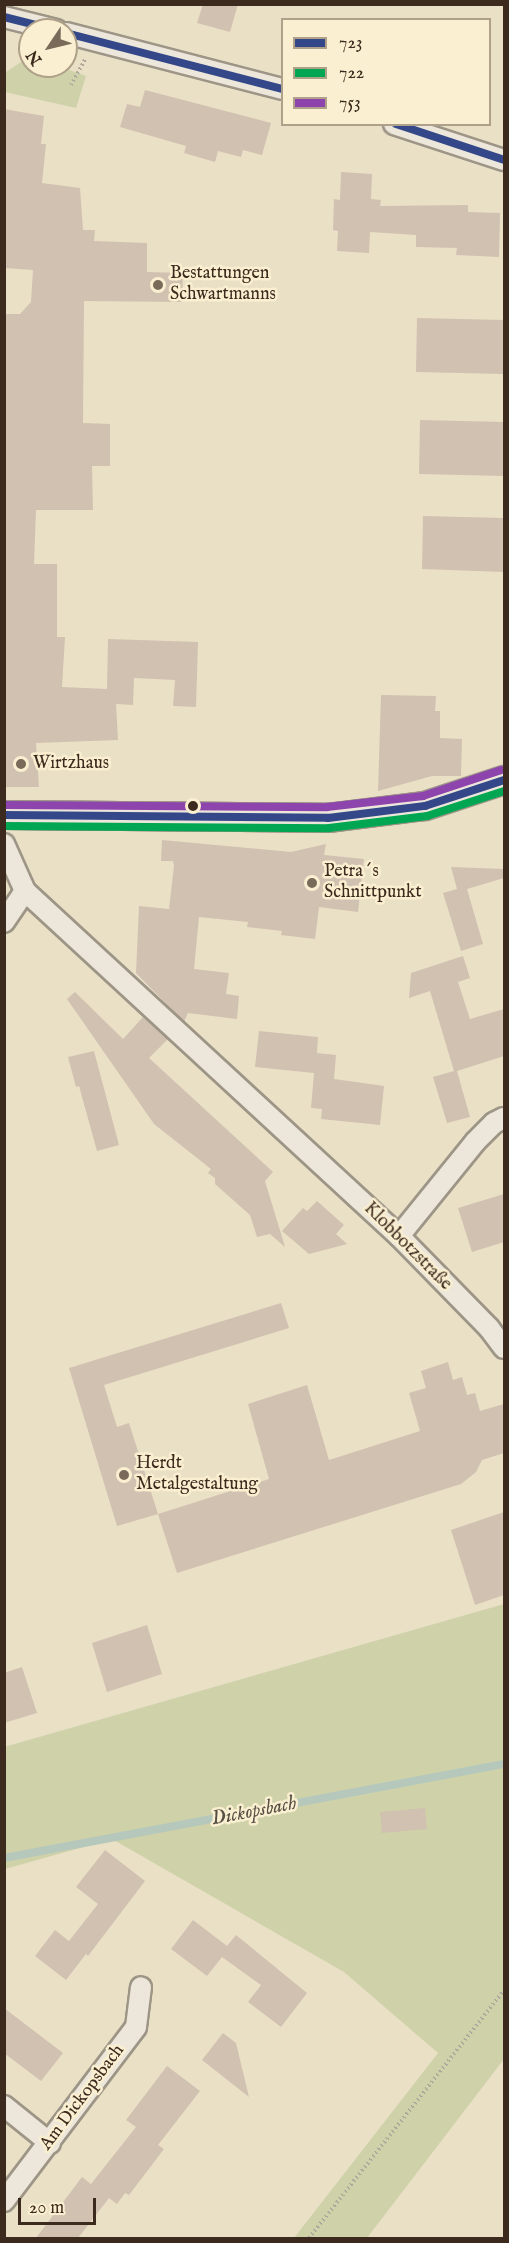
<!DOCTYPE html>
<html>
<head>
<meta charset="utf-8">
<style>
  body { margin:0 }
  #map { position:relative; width:509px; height:2243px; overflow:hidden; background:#e9e0c6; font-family:"IM FELL English",serif }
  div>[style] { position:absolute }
  .green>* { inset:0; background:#cfd2a9 }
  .stream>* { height:8px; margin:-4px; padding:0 4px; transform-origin:4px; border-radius:4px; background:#b6c8bc }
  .building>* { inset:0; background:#d1c1b1 }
  .path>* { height:4px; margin-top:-2px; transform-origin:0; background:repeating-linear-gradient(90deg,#ada79c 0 1.5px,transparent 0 4.5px) }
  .roads { filter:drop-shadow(2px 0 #9d9586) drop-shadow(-2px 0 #9d9586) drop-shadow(0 2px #9d9586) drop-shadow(0 -2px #9d9586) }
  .minor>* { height:20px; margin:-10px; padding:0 10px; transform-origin:10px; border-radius:10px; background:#ece7da }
  .tertiary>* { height:26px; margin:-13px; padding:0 13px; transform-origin:13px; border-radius:13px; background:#ece7da }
  .bus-1>* { height:8px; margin:-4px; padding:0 4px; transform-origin:4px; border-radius:4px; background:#344889 }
  .bus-2>* { height:8px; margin:-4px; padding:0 4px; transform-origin:4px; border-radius:4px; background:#00a651 }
  .bus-3>* { height:8px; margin:-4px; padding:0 4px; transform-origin:4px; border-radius:4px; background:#8e44ad }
  .dots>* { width:16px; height:16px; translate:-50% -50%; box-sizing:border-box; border:3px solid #faefd0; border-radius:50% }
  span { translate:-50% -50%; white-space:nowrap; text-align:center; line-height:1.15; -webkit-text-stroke:5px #faefd0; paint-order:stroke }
  .poi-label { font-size:18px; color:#3d2a1e }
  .left { translate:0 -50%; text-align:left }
  .street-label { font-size:18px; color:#3d2a1e }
  .water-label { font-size:20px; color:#564f44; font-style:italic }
  .frame { position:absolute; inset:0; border:6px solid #3d2a1e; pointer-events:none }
  .legend { position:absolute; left:281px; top:18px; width:210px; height:108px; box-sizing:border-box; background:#faefd0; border:2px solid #aea089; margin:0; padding:8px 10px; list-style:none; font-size:18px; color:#3d2a1e }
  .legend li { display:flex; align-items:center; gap:12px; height:30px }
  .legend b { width:30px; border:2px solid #aea089 }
  .north { position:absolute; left:18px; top:18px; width:60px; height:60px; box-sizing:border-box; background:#faefd0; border:2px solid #aea089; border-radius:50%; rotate:235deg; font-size:16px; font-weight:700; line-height:24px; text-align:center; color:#3d2a1e }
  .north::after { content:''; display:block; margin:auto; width:21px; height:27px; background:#796a59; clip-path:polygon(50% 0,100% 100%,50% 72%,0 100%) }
  .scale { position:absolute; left:18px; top:2198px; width:78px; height:27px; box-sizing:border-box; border:3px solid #3d2a1e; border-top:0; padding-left:8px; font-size:18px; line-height:21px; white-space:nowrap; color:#3d2a1e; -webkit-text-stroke:4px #faefd0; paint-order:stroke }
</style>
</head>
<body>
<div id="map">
  <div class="green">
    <div style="clip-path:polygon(30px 56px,30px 66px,58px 66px,86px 76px,76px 108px,5px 92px,6px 72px)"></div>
    <div style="clip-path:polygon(504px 1604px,504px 2059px,367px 2238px,294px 2238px,438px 2053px,344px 1972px,112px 1839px,5px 1869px,4px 1747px)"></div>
  </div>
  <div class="stream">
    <div style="left:4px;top:1858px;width:509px;rotate:-10.65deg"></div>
  </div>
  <div class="building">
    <div style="clip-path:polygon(203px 4px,238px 4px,230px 32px,197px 23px)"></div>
    <div style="clip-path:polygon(145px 90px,271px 123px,262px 155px,243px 150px,241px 157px,218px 151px,215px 162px,184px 153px,186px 146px,120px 127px,127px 104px,140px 107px)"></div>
    <div style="clip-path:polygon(4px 109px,44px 116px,41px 144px,46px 144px,42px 183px,80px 188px,83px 230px,95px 230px,94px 241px,147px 243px,147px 272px,183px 273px,182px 302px,84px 301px,83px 423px,110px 424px,110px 466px,92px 466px,93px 510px,36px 510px,34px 564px,57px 564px,57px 637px,65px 637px,62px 687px,107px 689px,108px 639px,198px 642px,196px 707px,173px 706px,175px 680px,134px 678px,133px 705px,116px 704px,118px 740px,36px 743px,39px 787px,4px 787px,4px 314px,20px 314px,31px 302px,33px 270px,4px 268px)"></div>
    <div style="clip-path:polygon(341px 172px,372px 174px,371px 199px,381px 200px,380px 206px,468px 205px,468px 212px,500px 213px,499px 257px,456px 255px,457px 248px,416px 247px,416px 235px,370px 232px,369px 253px,337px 251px,338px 231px,333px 230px,334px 199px,340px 200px)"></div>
    <div style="clip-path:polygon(417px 318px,504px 320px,504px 374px,416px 372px)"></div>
    <div style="clip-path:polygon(420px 420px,504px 422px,504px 476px,419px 474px)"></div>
    <div style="clip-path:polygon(423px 516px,504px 518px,504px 572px,422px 569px)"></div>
    <div style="clip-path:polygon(381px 695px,436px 696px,435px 711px,440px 711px,440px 738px,462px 739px,461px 776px,432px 776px,378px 791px)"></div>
    <div style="clip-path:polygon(162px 840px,291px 852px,326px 844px,324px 855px,364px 859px,358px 912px,319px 907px,315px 939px,281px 935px,282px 931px,247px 927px,248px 922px,199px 917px,194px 969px,229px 973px,226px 994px,239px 996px,237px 1019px,188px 1013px,184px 1022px,136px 973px,139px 906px,169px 909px,174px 866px,173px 861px,161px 861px)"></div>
    <div style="clip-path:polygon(451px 867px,504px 869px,504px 878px,467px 889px,483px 944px,461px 951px,443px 893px,457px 889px)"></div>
    <div style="clip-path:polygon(463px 956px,470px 978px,458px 982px,470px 1019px,504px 1009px,504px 1056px,457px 1071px,470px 1117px,447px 1123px,433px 1077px,454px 1071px,430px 991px,409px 998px,411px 973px)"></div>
    <div style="clip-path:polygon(75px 992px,123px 1039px,143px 1017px,168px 1039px,149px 1058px,273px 1172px,265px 1181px,285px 1247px,270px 1234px,257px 1237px,250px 1215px,215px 1184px,215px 1178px,208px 1173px,211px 1169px,154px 1124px,67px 999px)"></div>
    <div style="clip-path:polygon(259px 1031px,318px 1037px,317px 1053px,336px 1055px,334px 1079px,384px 1086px,380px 1125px,321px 1119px,322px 1109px,311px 1108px,314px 1073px,255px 1067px)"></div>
    <div style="clip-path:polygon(94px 1051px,119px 1145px,97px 1151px,79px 1086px,76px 1087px,68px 1057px)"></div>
    <div style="clip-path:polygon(504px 1194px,504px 1242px,472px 1252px,458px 1208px)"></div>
    <div style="clip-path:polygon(317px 1201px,344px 1225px,336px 1234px,347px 1244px,309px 1254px,282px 1231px,303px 1208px,307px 1211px)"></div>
    <div style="clip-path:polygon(281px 1303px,289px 1328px,104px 1385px,117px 1427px,129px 1423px,158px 1514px,117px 1526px,69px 1368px)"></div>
    <div style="clip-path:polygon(448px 1362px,453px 1380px,462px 1377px,467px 1395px,475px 1393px,480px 1411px,504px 1404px,504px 1453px,482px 1460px,476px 1472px,461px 1484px,177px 1573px,158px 1514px,269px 1479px,248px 1404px,307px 1385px,329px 1460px,420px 1431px,409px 1393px,426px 1388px,421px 1371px)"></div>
    <div style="clip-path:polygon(504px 1512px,504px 1595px,475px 1605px,451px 1530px)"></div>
    <div style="clip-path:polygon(147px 1625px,162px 1674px,107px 1692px,92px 1643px)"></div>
    <div style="clip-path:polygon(22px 1667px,37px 1713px,4px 1723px,4px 1673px)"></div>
    <div style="clip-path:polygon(425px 1808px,427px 1829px,382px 1833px,380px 1812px)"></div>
    <div style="clip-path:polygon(105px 1850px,145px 1881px,88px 1956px,86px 1954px,66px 1980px,35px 1956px,55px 1930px,69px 1941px,98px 1904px,76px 1887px)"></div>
    <div style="clip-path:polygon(193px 1920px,227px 1946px,236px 1935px,307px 1993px,281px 2027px,248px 2002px,261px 1985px,222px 1957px,207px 1976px,171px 1949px)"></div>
    <div style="clip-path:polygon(4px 2008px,63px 2053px,41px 2081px,4px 2053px)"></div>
    <div style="clip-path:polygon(223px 2033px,236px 2043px,249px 2097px,202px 2060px)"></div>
    <div style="clip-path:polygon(167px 2066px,200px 2091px,158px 2145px,164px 2149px,129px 2195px,125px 2193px,117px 2204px,109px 2198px,78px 2238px,36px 2238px,82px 2177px,91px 2184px,136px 2127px,126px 2120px)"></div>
  </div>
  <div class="path">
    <div style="left:71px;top:85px;width:29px;rotate:-61deg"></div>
    <div style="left:309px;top:2238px;width:315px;rotate:-51.8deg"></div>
  </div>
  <div class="roads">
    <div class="minor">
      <div style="left:4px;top:17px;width:54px;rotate:14deg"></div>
      <div style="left:66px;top:33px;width:223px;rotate:14.5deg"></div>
      <div style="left:394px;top:124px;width:116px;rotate:18.1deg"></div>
      <div style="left:4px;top:844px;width:51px;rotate:65.9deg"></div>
      <div style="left:25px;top:891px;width:509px;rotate:42.69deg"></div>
      <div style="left:399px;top:1236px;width:129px;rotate:45.6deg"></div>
      <div style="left:489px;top:1328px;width:25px;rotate:53deg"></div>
      <div style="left:4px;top:922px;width:37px;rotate:-56deg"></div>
      <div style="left:399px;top:1236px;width:121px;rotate:-51deg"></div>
      <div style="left:475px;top:1142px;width:27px;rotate:-45deg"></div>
      <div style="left:494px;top:1123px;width:11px;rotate:-27deg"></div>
      <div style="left:4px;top:2106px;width:59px;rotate:38.8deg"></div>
      <div style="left:4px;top:2201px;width:218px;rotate:-52.8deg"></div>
      <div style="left:136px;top:2027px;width:40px;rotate:-82.9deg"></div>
    </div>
    <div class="tertiary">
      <div style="left:4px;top:815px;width:324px;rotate:0.5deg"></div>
      <div style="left:328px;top:818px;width:98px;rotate:-7.1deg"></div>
      <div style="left:425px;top:806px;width:83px;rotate:-18.2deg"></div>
    </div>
  </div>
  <div class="bus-1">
    <div style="left:4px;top:17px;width:54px;rotate:14deg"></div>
    <div style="left:66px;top:33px;width:223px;rotate:14.5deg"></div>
    <div style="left:396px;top:124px;width:114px;rotate:18.4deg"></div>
    <div style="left:4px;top:815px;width:324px;rotate:0.5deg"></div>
    <div style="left:328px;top:818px;width:98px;rotate:-7.1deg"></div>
    <div style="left:425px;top:806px;width:83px;rotate:-18.2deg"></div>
  </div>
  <div class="bus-2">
    <div style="left:4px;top:826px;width:325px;rotate:0.4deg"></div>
    <div style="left:329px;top:828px;width:99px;rotate:-7deg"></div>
    <div style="left:427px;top:816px;width:81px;rotate:-18deg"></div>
  </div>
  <div class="bus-3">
    <div style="left:4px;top:805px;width:323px;rotate:0.4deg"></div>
    <div style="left:327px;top:807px;width:97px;rotate:-6.5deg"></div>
    <div style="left:423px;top:796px;width:82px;rotate:-18.4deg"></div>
  </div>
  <div class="dots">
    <div style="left:158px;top:285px;background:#796a59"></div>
    <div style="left:21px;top:764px;background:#796a59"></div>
    <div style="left:193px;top:806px;background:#3d2a1e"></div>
    <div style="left:312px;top:883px;background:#796a59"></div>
    <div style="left:124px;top:1475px;background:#796a59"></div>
  </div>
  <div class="poi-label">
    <span class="left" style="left:170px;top:285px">Bestattungen<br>Schwartmanns</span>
    <span class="left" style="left:33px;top:764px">Wirtzhaus</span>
    <span class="left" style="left:324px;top:883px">Petra´s<br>Schnittpunkt</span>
    <span class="left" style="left:136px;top:1475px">Herdt<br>Metalgestaltung</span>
  </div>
  <div class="street-label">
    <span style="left:407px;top:1247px;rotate:45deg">Klobbotzstraße</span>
    <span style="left:83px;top:2098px;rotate:-53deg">Am Dickopsbach</span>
  </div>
  <div class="water-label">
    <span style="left:254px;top:1811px;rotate:-11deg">Dickopsbach</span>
  </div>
  <div class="frame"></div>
  <ul class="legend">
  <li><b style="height:8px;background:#344889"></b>723</li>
  <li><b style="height:8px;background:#00a651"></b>722</li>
  <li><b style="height:8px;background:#8e44ad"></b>753</li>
  </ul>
  <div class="north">N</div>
  <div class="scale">20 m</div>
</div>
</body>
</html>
